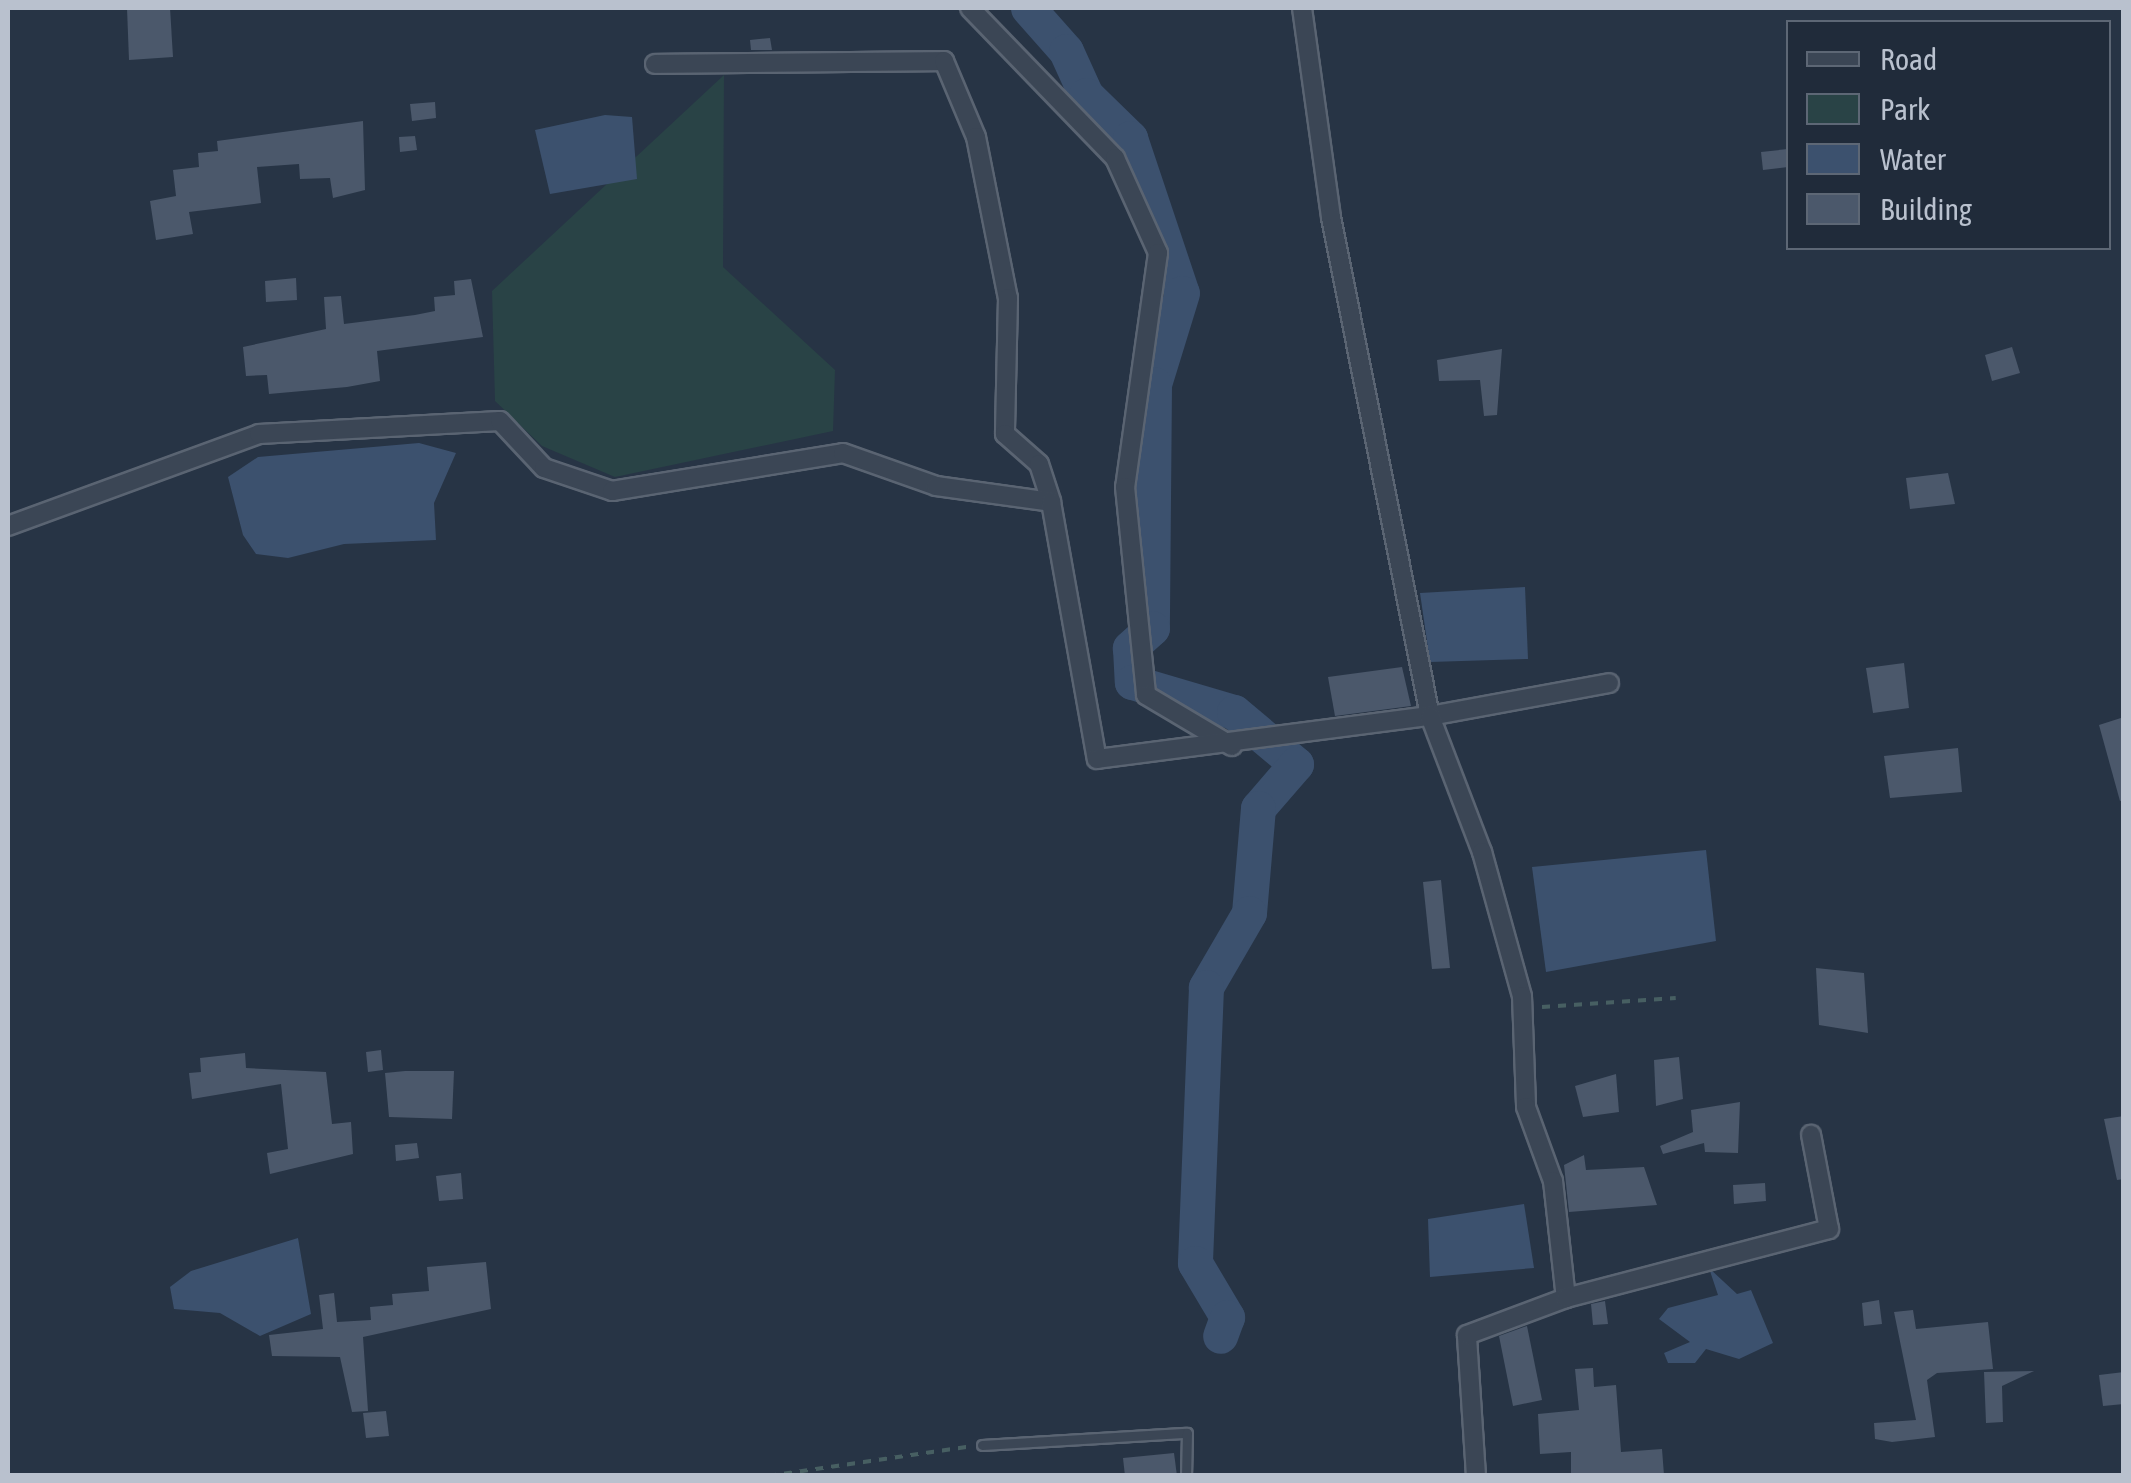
<!DOCTYPE html>
<html>
<head>
<meta charset="utf-8">
<style>
  body { margin:0 }
  #map { position:relative; width:2131px; height:1483px; overflow:hidden; background:#273445; font-family:"Asap Condensed",sans-serif }
  div>[style] { position:absolute }
  .green>* { inset:0; background:#294346 }
  .water>* { inset:0; background:#3c516e }
  .river>* { height:35px; margin:-17.5px; padding:0 17.5px; transform-origin:17.5px; border-radius:17.5px; background:#3c516e }
  .building>* { inset:0; background:#4b586b }
  .path>* { height:4px; margin-top:-2px; transform-origin:0; background:repeating-linear-gradient(90deg,#475f62 0 8px,transparent 0 16px) }
  .roads { filter:drop-shadow(2px 0 #5a6472) drop-shadow(-2px 0 #5a6472) drop-shadow(0 2px #5a6472) drop-shadow(0 -2px #5a6472) }
  .lane>* { height:9px; margin:-4.5px; padding:0 4.5px; transform-origin:4.5px; border-radius:4.5px; background:#3b4655 }
  .street>* { height:18px; margin:-9px; padding:0 9px; transform-origin:9px; border-radius:9px; background:#3b4655 }
  span { translate:-50% -50%; white-space:nowrap; text-align:center; line-height:1.15; -webkit-text-stroke:8px #202b3a; paint-order:stroke }
  .frame { position:absolute; inset:0; border:10px solid #b9c1ce; pointer-events:none }
  .legend { position:absolute; left:1786px; top:20px; width:325px; height:230px; box-sizing:border-box; background:#202b3a; border:2px solid #5d6775; margin:0; padding:12px 18px; list-style:none; font-size:30px; color:#b9c1ce }
  .legend li { display:flex; align-items:center; gap:20px; height:50px }
  .legend b { width:50px; border:2px solid #5d6775 }
</style>
</head>
<body>
<div id="map">
  <div class="green">
    <div style="clip-path:polygon(724px 75px,723px 267px,835px 370px,833px 431px,615px 477px,542px 446px,495px 401px,492px 291px)"></div>
  </div>
  <div class="water">
    <div style="clip-path:polygon(605px 115px,632px 117px,637px 179px,550px 194px,535px 130px)"></div>
    <div style="clip-path:polygon(419px 443px,456px 453px,434px 503px,436px 540px,344px 544px,288px 558px,256px 554px,243px 535px,228px 477px,258px 457px)"></div>
    <div style="clip-path:polygon(1525px 587px,1528px 659px,1430px 662px,1420px 593px)"></div>
    <div style="clip-path:polygon(1706px 850px,1716px 941px,1546px 972px,1532px 867px)"></div>
    <div style="clip-path:polygon(1524px 1204px,1534px 1268px,1430px 1277px,1428px 1219px)"></div>
    <div style="clip-path:polygon(298px 1238px,311px 1314px,260px 1336px,220px 1313px,174px 1309px,170px 1287px,191px 1271px)"></div>
    <div style="clip-path:polygon(1709px 1268px,1737px 1294px,1751px 1290px,1773px 1343px,1739px 1359px,1706px 1349px,1695px 1363px,1668px 1363px,1664px 1353px,1690px 1342px,1659px 1319px,1668px 1308px,1718px 1295px)"></div>
  </div>
  <div class="river">
    <div style="left:1028px;top:8px;width:57px;rotate:48.5deg"></div>
    <div style="left:1066px;top:51px;width:48px;rotate:65.6deg"></div>
    <div style="left:1086px;top:95px;width:62px;rotate:44.3deg"></div>
    <div style="left:1130px;top:138px;width:163px;rotate:71.5deg"></div>
    <div style="left:1182px;top:293px;width:95px;rotate:107.1deg"></div>
    <div style="left:1154px;top:384px;width:244px;rotate:90.5deg"></div>
    <div style="left:1152px;top:628px;width:30px;rotate:138deg"></div>
    <div style="left:1130px;top:648px;width:34px;rotate:87deg"></div>
    <div style="left:1132px;top:682px;width:106px;rotate:16.4deg"></div>
    <div style="left:1234px;top:712px;width:81px;rotate:40deg"></div>
    <div style="left:1296px;top:764px;width:58px;rotate:130.8deg"></div>
    <div style="left:1258px;top:808px;width:105px;rotate:94.9deg"></div>
    <div style="left:1249px;top:913px;width:86px;rotate:120.2deg"></div>
    <div style="left:1206px;top:987px;width:276px;rotate:92.3deg"></div>
    <div style="left:1195px;top:1263px;width:63px;rotate:59.3deg"></div>
    <div style="left:1227px;top:1317px;width:20px;rotate:110deg"></div>
  </div>
  <div class="building">
    <div style="clip-path:polygon(127px 8px,170px 8px,173px 57px,129px 60px)"></div>
    <div style="clip-path:polygon(770px 38px,772px 50px,751px 50px,750px 40px)"></div>
    <div style="clip-path:polygon(435px 102px,436px 118px,412px 121px,410px 104px)"></div>
    <div style="clip-path:polygon(363px 121px,365px 190px,333px 198px,330px 178px,300px 179px,299px 164px,257px 167px,261px 203px,189px 212px,193px 234px,156px 240px,150px 201px,176px 196px,173px 170px,199px 167px,198px 153px,218px 151px,217px 141px)"></div>
    <div style="clip-path:polygon(415px 136px,417px 150px,400px 152px,399px 137px)"></div>
    <div style="clip-path:polygon(1788px 149px,1788px 167px,1763px 170px,1761px 152px)"></div>
    <div style="clip-path:polygon(296px 278px,297px 300px,266px 302px,265px 281px)"></div>
    <div style="clip-path:polygon(471px 279px,483px 337px,377px 351px,380px 381px,347px 387px,269px 394px,267px 375px,246px 376px,243px 347px,326px 329px,324px 297px,341px 296px,344px 324px,415px 315px,435px 311px,434px 297px,455px 295px,454px 281px)"></div>
    <div style="clip-path:polygon(2012px 347px,2020px 373px,1992px 381px,1985px 355px)"></div>
    <div style="clip-path:polygon(1502px 349px,1497px 415px,1484px 416px,1480px 380px,1439px 381px,1437px 360px)"></div>
    <div style="clip-path:polygon(1948px 473px,1955px 504px,1910px 509px,1906px 478px)"></div>
    <div style="clip-path:polygon(1904px 663px,1909px 708px,1873px 713px,1866px 668px)"></div>
    <div style="clip-path:polygon(1402px 667px,1411px 706px,1335px 716px,1328px 677px)"></div>
    <div style="clip-path:polygon(2124px 717px,2124px 800px,2120px 801px,2099px 725px)"></div>
    <div style="clip-path:polygon(1958px 748px,1962px 792px,1890px 798px,1884px 756px)"></div>
    <div style="clip-path:polygon(1441px 880px,1450px 968px,1432px 969px,1423px 882px)"></div>
    <div style="clip-path:polygon(1816px 968px,1864px 973px,1868px 1033px,1819px 1025px)"></div>
    <div style="clip-path:polygon(381px 1050px,383px 1070px,368px 1072px,366px 1052px)"></div>
    <div style="clip-path:polygon(245px 1053px,246px 1068px,326px 1072px,332px 1124px,351px 1122px,353px 1154px,270px 1174px,267px 1153px,288px 1149px,281px 1084px,192px 1099px,189px 1073px,201px 1072px,200px 1058px)"></div>
    <div style="clip-path:polygon(1679px 1057px,1683px 1099px,1656px 1106px,1654px 1060px)"></div>
    <div style="clip-path:polygon(405px 1071px,454px 1071px,452px 1119px,389px 1117px,385px 1073px)"></div>
    <div style="clip-path:polygon(1616px 1074px,1619px 1112px,1583px 1117px,1575px 1086px)"></div>
    <div style="clip-path:polygon(1740px 1102px,1738px 1153px,1705px 1152px,1704px 1143px,1663px 1154px,1660px 1146px,1693px 1132px,1691px 1110px)"></div>
    <div style="clip-path:polygon(2124px 1116px,2124px 1179px,2117px 1180px,2104px 1119px)"></div>
    <div style="clip-path:polygon(417px 1143px,419px 1158px,396px 1161px,395px 1145px)"></div>
    <div style="clip-path:polygon(1584px 1155px,1586px 1170px,1644px 1167px,1657px 1205px,1569px 1212px,1564px 1165px)"></div>
    <div style="clip-path:polygon(461px 1173px,463px 1199px,439px 1201px,436px 1176px)"></div>
    <div style="clip-path:polygon(1765px 1183px,1766px 1201px,1734px 1204px,1733px 1185px)"></div>
    <div style="clip-path:polygon(486px 1262px,491px 1309px,363px 1337px,368px 1411px,352px 1412px,340px 1357px,272px 1356px,269px 1335px,323px 1329px,319px 1295px,334px 1293px,337px 1322px,371px 1320px,370px 1307px,393px 1305px,392px 1294px,429px 1291px,427px 1267px)"></div>
    <div style="clip-path:polygon(1879px 1300px,1882px 1324px,1864px 1326px,1862px 1303px)"></div>
    <div style="clip-path:polygon(1605px 1301px,1608px 1324px,1593px 1325px,1591px 1304px)"></div>
    <div style="clip-path:polygon(1913px 1310px,1916px 1329px,1988px 1322px,1993px 1369px,1937px 1373px,1927px 1380px,1935px 1437px,1892px 1442px,1875px 1439px,1874px 1423px,1916px 1420px,1894px 1312px)"></div>
    <div style="clip-path:polygon(1527px 1326px,1542px 1400px,1513px 1406px,1499px 1336px)"></div>
    <div style="clip-path:polygon(1593px 1368px,1594px 1387px,1616px 1385px,1621px 1452px,1662px 1449px,1664px 1475px,1571px 1476px,1571px 1452px,1540px 1454px,1538px 1414px,1579px 1410px,1575px 1369px)"></div>
    <div style="clip-path:polygon(2034px 1371px,2002px 1386px,2003px 1422px,1986px 1423px,1984px 1372px)"></div>
    <div style="clip-path:polygon(2124px 1372px,2124px 1404px,2103px 1406px,2099px 1375px)"></div>
    <div style="clip-path:polygon(386px 1411px,389px 1436px,366px 1438px,363px 1413px)"></div>
    <div style="clip-path:polygon(1174px 1453px,1177px 1476px,1125px 1476px,1123px 1458px)"></div>
  </div>
  <div class="path">
    <div style="left:1542px;top:1007px;width:134px;rotate:-3.8deg"></div>
    <div style="left:768px;top:1476px;width:202px;rotate:-8.3deg"></div>
  </div>
  <div class="roads">
    <div class="lane">
      <div style="left:982px;top:1445px;width:205px;rotate:-3.4deg"></div>
      <div style="left:1187px;top:1433px;width:43px;rotate:91.3deg"></div>
    </div>
    <div class="street">
      <div style="left:970px;top:8px;width:209px;rotate:46deg"></div>
      <div style="left:1115px;top:158px;width:104px;rotate:65.6deg"></div>
      <div style="left:1158px;top:253px;width:236px;rotate:98deg"></div>
      <div style="left:1125px;top:487px;width:209px;rotate:84.2deg"></div>
      <div style="left:1146px;top:695px;width:100px;rotate:30.7deg"></div>
      <div style="left:1302px;top:8px;width:211px;rotate:82.1deg"></div>
      <div style="left:1331px;top:217px;width:509px;rotate:78.78deg"></div>
      <div style="left:1430px;top:716px;width:182px;rotate:-10.4deg"></div>
      <div style="left:655px;top:64px;width:289px;rotate:-0.6deg"></div>
      <div style="left:944px;top:61px;width:82px;rotate:67.2deg"></div>
      <div style="left:976px;top:137px;width:164px;rotate:78.8deg"></div>
      <div style="left:1008px;top:298px;width:136px;rotate:91.3deg"></div>
      <div style="left:1005px;top:434px;width:45px;rotate:41.4deg"></div>
      <div style="left:1039px;top:464px;width:40px;rotate:72deg"></div>
      <div style="left:8px;top:526px;width:267px;rotate:-20.1deg"></div>
      <div style="left:259px;top:434px;width:241px;rotate:-3.1deg"></div>
      <div style="left:500px;top:421px;width:64px;rotate:46.9deg"></div>
      <div style="left:544px;top:468px;width:72px;rotate:18.7deg"></div>
      <div style="left:612px;top:491px;width:234px;rotate:-9.3deg"></div>
      <div style="left:843px;top:453px;width:99px;rotate:19.5deg"></div>
      <div style="left:936px;top:486px;width:116px;rotate:7.9deg"></div>
      <div style="left:1051px;top:502px;width:261px;rotate:79.9deg"></div>
      <div style="left:1097px;top:759px;width:336px;rotate:-7.4deg"></div>
      <div style="left:1430px;top:716px;width:146px;rotate:69.1deg"></div>
      <div style="left:1482px;top:852px;width:149px;rotate:74.5deg"></div>
      <div style="left:1522px;top:996px;width:111px;rotate:87.9deg"></div>
      <div style="left:1526px;top:1107px;width:79px;rotate:70deg"></div>
      <div style="left:1553px;top:1181px;width:118px;rotate:83.7deg"></div>
      <div style="left:1476px;top:1476px;width:141px;rotate:-93.7deg"></div>
      <div style="left:1467px;top:1335px;width:106px;rotate:-20.5deg"></div>
      <div style="left:1566px;top:1298px;width:272px;rotate:-14.7deg"></div>
      <div style="left:1829px;top:1229px;width:96px;rotate:-100.8deg"></div>
    </div>
  </div>
  <div class="frame"></div>
  <ul class="legend">
  <li><b style="height:12px;background:#3b4655"></b>Road</li>
  <li><b style="height:28px;background:#294346"></b>Park</li>
  <li><b style="height:28px;background:#3c516e"></b>Water</li>
  <li><b style="height:28px;background:#4b586b"></b>Building</li>
  </ul>
</div>
</body>
</html>
